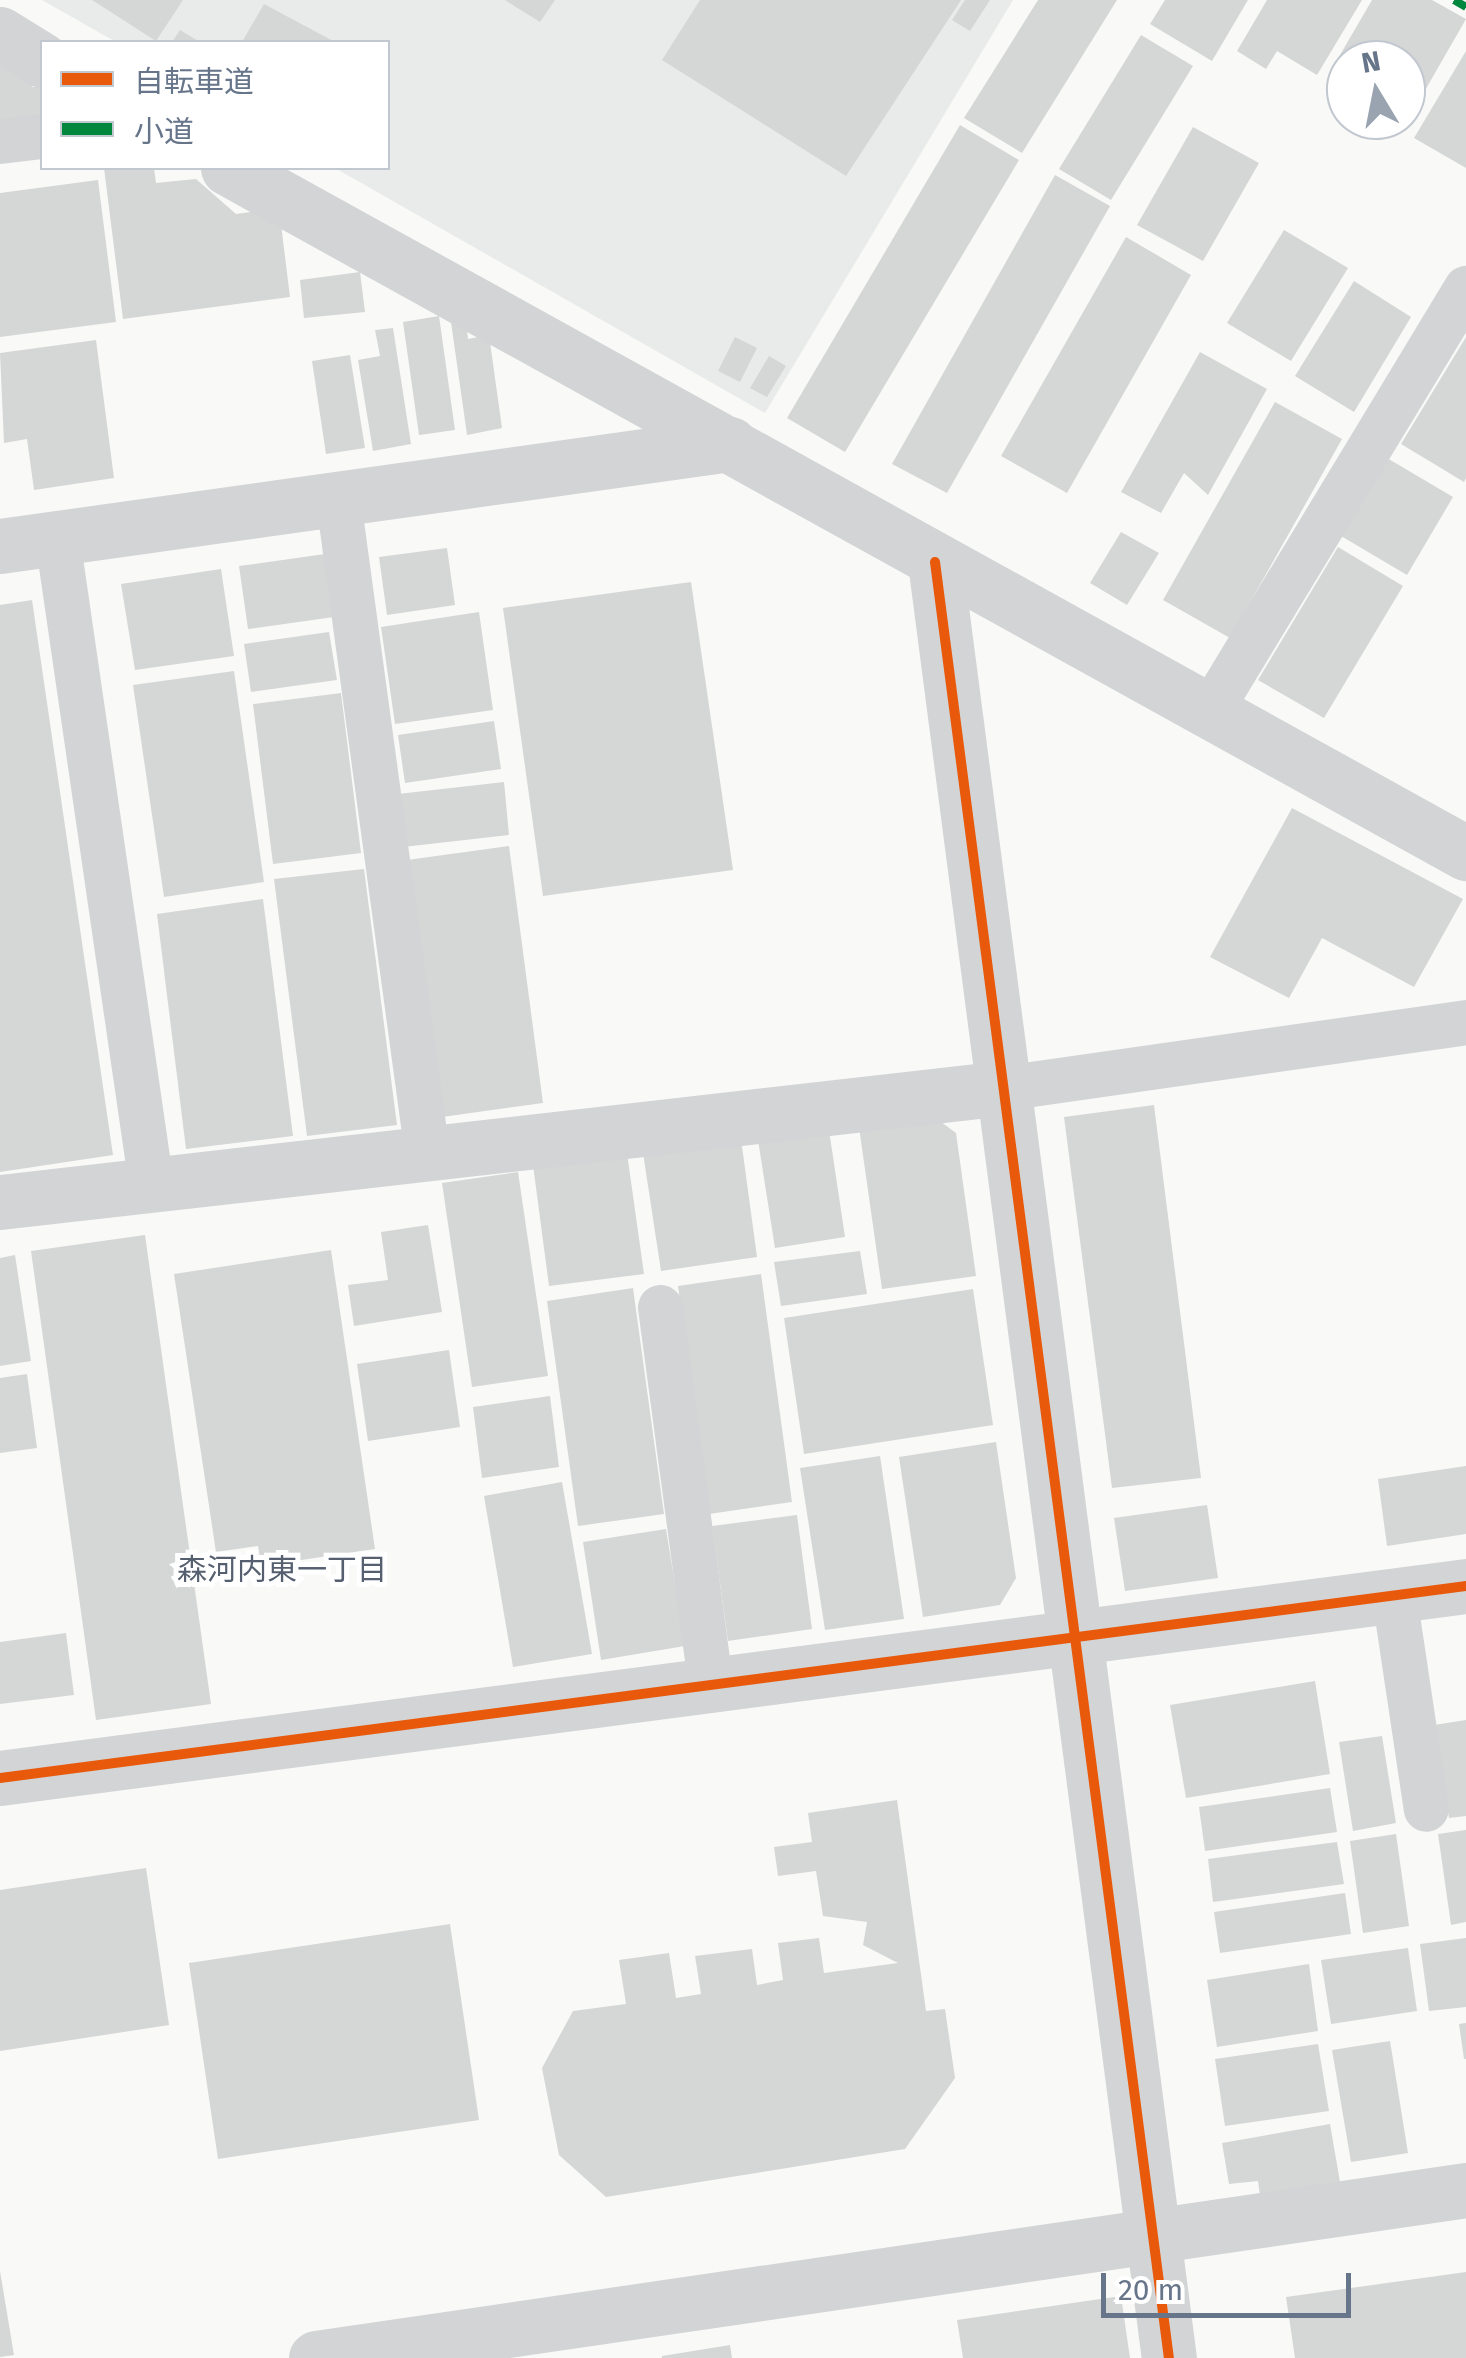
<!DOCTYPE html>
<html>
<head>
<meta charset="utf-8">
<style>
  body { margin:0 }
  #map { position:relative; width:1466px; height:2358px; overflow:hidden; background:#f9f9f8; font-family:"Fira Sans","Noto Sans JP",sans-serif }
  div>[style] { position:absolute }
  .built>* { inset:0; background:#e9eaea }
  .building>* { inset:0; background:#d5d6d6 }
  .service>* { height:45px; margin:-22.5px; padding:0 22.5px; transform-origin:22.5px; border-radius:22.5px; background:#d3d4d5 }
  .minor>* { height:55px; margin:-27.5px; padding:0 27.5px; transform-origin:27.5px; border-radius:27.5px; background:#d3d4d5 }
  .quiet>* { height:8px; margin-top:-4px; transform-origin:0; background:repeating-linear-gradient(90deg,#00873e 0 15px,transparent 0 23px) }
  .cycleway>* { height:10px; margin:-5px; padding:0 5px; transform-origin:5px; border-radius:5px; background:#e8590c }
  span { translate:-50% -50%; white-space:nowrap; text-align:center; line-height:1.15; -webkit-text-stroke:10px #fff; paint-order:stroke }
  .neighbourhood-label { font-size:30px; color:#555f6f }
  .legend { position:absolute; left:40px; top:40px; width:350px; height:130px; box-sizing:border-box; background:#fff; border:2px solid #c2c8d0; margin:0; padding:12px 18px; list-style:none; font-size:30px; color:#67758a }
  .legend li { display:flex; align-items:center; gap:20px; height:50px }
  .legend b { width:50px; border:2px solid #c2c8d0 }
  .north { position:absolute; left:1326px; top:40px; width:100px; height:100px; box-sizing:border-box; background:#fff; border:2px solid #c2c8d0; border-radius:50%; rotate:350deg; font-size:28px; font-weight:700; line-height:40px; text-align:center; color:#67758a }
  .north::after { content:''; display:block; margin:auto; width:35px; height:45px; background:#9aa3b0; clip-path:polygon(50% 0,100% 100%,50% 72%,0 100%) }
  .scale { position:absolute; left:1101px; top:2273px; width:250px; height:45px; box-sizing:border-box; border:5px solid #67758a; border-top:0; padding-left:12px; font-size:30px; line-height:35px; white-space:nowrap; color:#67758a; -webkit-text-stroke:8px #fff; paint-order:stroke }
</style>
</head>
<body>
<div id="map">
  <div class="built">
    <div style="clip-path:polygon(42px 0,1013px 0,765px 413px,335px 168px,388px 168px,388px 42px,116px 42px)"></div>
  </div>
  <div class="building">
    <div style="clip-path:polygon(92px 0,183px 0,156px 41px)"></div>
    <div style="clip-path:polygon(505px 0,555px 0,540px 22px)"></div>
    <div style="clip-path:polygon(700px 0,961px 0,846px 176px,662px 60px)"></div>
    <div style="clip-path:polygon(965px 0,990px 0,970px 31px,952px 20px)"></div>
    <div style="clip-path:polygon(1038px 0,1117px 0,1022px 153px,964px 118px)"></div>
    <div style="clip-path:polygon(1165px 0,1248px 0,1212px 61px,1150px 24px)"></div>
    <div style="clip-path:polygon(1267px 0,1362px 0,1317px 75px,1277px 51px,1266px 69px,1237px 51px)"></div>
    <div style="clip-path:polygon(1372px 0,1432px 0,1466px 19px,1412px 113px,1406px 109px,1406px 60px,1346px 60px,1346px 74px,1333px 67px)"></div>
    <div style="clip-path:polygon(264px 4px,335px 42px,242px 42px)"></div>
    <div style="clip-path:polygon(180px 30px,200px 42px,172px 42px)"></div>
    <div style="clip-path:polygon(1141px 35px,1193px 66px,1111px 200px,1059px 169px)"></div>
    <div style="clip-path:polygon(0 51px,30px 66px,32px 87px,42px 86px,42px 115px,0 121px)"></div>
    <div style="clip-path:polygon(1466px 51px,1466px 168px,1414px 138px)"></div>
    <div style="clip-path:polygon(960px 125px,1019px 160px,845px 452px,787px 418px)"></div>
    <div style="clip-path:polygon(1193px 127px,1259px 163px,1203px 261px,1137px 225px)"></div>
    <div style="clip-path:polygon(104px 168px,154px 168px,156px 183px,196px 179px,236px 214px,279px 208px,290px 297px,123px 319px)"></div>
    <div style="clip-path:polygon(1055px 175px,1110px 206px,947px 493px,892px 464px)"></div>
    <div style="clip-path:polygon(98px 180px,116px 322px,0 337px,0 193px)"></div>
    <div style="clip-path:polygon(1284px 230px,1348px 268px,1291px 361px,1227px 323px)"></div>
    <div style="clip-path:polygon(1126px 237px,1191px 275px,1067px 493px,1001px 456px)"></div>
    <div style="clip-path:polygon(360px 272px,365px 312px,304px 318px,300px 280px)"></div>
    <div style="clip-path:polygon(1354px 281px,1411px 317px,1354px 412px,1295px 376px)"></div>
    <div style="clip-path:polygon(465px 313px,468px 339px,489px 335px,502px 428px,467px 435px,450px 315px)"></div>
    <div style="clip-path:polygon(439px 316px,455px 430px,419px 435px,403px 322px)"></div>
    <div style="clip-path:polygon(393px 328px,411px 444px,373px 451px,358px 360px,380px 356px,375px 330px)"></div>
    <div style="clip-path:polygon(735px 337px,757px 348px,740px 382px,718px 371px)"></div>
    <div style="clip-path:polygon(1466px 337px,1466px 478px,1464px 482px,1401px 444px)"></div>
    <div style="clip-path:polygon(96px 340px,114px 478px,34px 490px,27px 439px,4px 443px,0 353px)"></div>
    <div style="clip-path:polygon(1200px 352px,1267px 389px,1208px 495px,1184px 473px,1161px 513px,1121px 492px)"></div>
    <div style="clip-path:polygon(350px 355px,365px 448px,326px 454px,312px 361px)"></div>
    <div style="clip-path:polygon(769px 356px,786px 366px,767px 397px,750px 388px)"></div>
    <div style="clip-path:polygon(1275px 402px,1342px 439px,1230px 638px,1163px 600px)"></div>
    <div style="clip-path:polygon(1387px 458px,1453px 497px,1407px 575px,1341px 536px)"></div>
    <div style="clip-path:polygon(1121px 532px,1159px 553px,1127px 605px,1090px 583px)"></div>
    <div style="clip-path:polygon(1338px 547px,1403px 586px,1324px 718px,1258px 680px)"></div>
    <div style="clip-path:polygon(447px 548px,455px 605px,387px 615px,379px 557px)"></div>
    <div style="clip-path:polygon(325px 554px,334px 617px,248px 629px,239px 566px)"></div>
    <div style="clip-path:polygon(221px 569px,234px 656px,135px 670px,121px 584px)"></div>
    <div style="clip-path:polygon(691px 582px,733px 870px,543px 896px,503px 608px)"></div>
    <div style="clip-path:polygon(32px 600px,113px 1155px,0 1172px,0 605px)"></div>
    <div style="clip-path:polygon(479px 612px,493px 710px,395px 724px,381px 627px)"></div>
    <div style="clip-path:polygon(329px 632px,337px 680px,251px 692px,244px 644px)"></div>
    <div style="clip-path:polygon(234px 671px,264px 882px,164px 897px,133px 685px)"></div>
    <div style="clip-path:polygon(341px 693px,361px 853px,273px 864px,253px 704px)"></div>
    <div style="clip-path:polygon(494px 721px,501px 769px,405px 783px,398px 735px)"></div>
    <div style="clip-path:polygon(504px 782px,509px 835px,403px 847px,398px 794px)"></div>
    <div style="clip-path:polygon(1292px 808px,1463px 899px,1414px 987px,1322px 938px,1289px 998px,1210px 957px)"></div>
    <div style="clip-path:polygon(509px 846px,543px 1103px,442px 1117px,407px 860px)"></div>
    <div style="clip-path:polygon(364px 869px,397px 1125px,307px 1136px,274px 879px)"></div>
    <div style="clip-path:polygon(263px 899px,293px 1136px,186px 1149px,157px 914px)"></div>
    <div style="clip-path:polygon(1154px 1105px,1201px 1478px,1112px 1488px,1064px 1117px)"></div>
    <div style="clip-path:polygon(933px 1116px,956px 1133px,976px 1276px,882px 1289px,859px 1127px)"></div>
    <div style="clip-path:polygon(829px 1130px,845px 1237px,775px 1248px,758px 1140px)"></div>
    <div style="clip-path:polygon(741px 1139px,757px 1257px,661px 1271px,643px 1153px)"></div>
    <div style="clip-path:polygon(627px 1153px,644px 1274px,549px 1286px,533px 1165px)"></div>
    <div style="clip-path:polygon(518px 1172px,548px 1376px,472px 1387px,442px 1183px)"></div>
    <div style="clip-path:polygon(428px 1225px,442px 1312px,354px 1326px,348px 1285px,388px 1280px,381px 1232px)"></div>
    <div style="clip-path:polygon(145px 1235px,211px 1704px,96px 1720px,31px 1251px)"></div>
    <div style="clip-path:polygon(331px 1250px,375px 1549px,261px 1566px,258px 1546px,216px 1552px,174px 1274px)"></div>
    <div style="clip-path:polygon(860px 1251px,867px 1294px,781px 1306px,774px 1262px)"></div>
    <div style="clip-path:polygon(15px 1255px,31px 1361px,0 1366px,0 1258px)"></div>
    <div style="clip-path:polygon(761px 1274px,792px 1502px,709px 1514px,678px 1286px)"></div>
    <div style="clip-path:polygon(633px 1288px,664px 1514px,578px 1526px,547px 1301px)"></div>
    <div style="clip-path:polygon(973px 1289px,993px 1425px,804px 1454px,784px 1318px)"></div>
    <div style="clip-path:polygon(449px 1350px,460px 1427px,368px 1441px,357px 1364px)"></div>
    <div style="clip-path:polygon(27px 1374px,37px 1448px,0 1453px,0 1378px)"></div>
    <div style="clip-path:polygon(550px 1396px,559px 1467px,482px 1478px,473px 1407px)"></div>
    <div style="clip-path:polygon(996px 1442px,1016px 1578px,1000px 1605px,923px 1617px,899px 1457px)"></div>
    <div style="clip-path:polygon(880px 1456px,904px 1619px,825px 1630px,800px 1468px)"></div>
    <div style="clip-path:polygon(1466px 1466px,1466px 1534px,1387px 1546px,1378px 1479px)"></div>
    <div style="clip-path:polygon(562px 1482px,592px 1654px,513px 1667px,484px 1496px)"></div>
    <div style="clip-path:polygon(1207px 1505px,1218px 1578px,1125px 1591px,1114px 1518px)"></div>
    <div style="clip-path:polygon(797px 1515px,812px 1629px,728px 1641px,712px 1526px)"></div>
    <div style="clip-path:polygon(666px 1529px,685px 1646px,601px 1660px,583px 1542px)"></div>
    <div style="clip-path:polygon(66px 1633px,74px 1695px,0 1704px,0 1642px)"></div>
    <div style="clip-path:polygon(1315px 1681px,1330px 1774px,1186px 1798px,1170px 1705px)"></div>
    <div style="clip-path:polygon(1466px 1720px,1466px 1816px,1449px 1818px,1434px 1725px)"></div>
    <div style="clip-path:polygon(1382px 1736px,1396px 1823px,1353px 1831px,1339px 1742px)"></div>
    <div style="clip-path:polygon(1330px 1788px,1337px 1832px,1205px 1851px,1199px 1807px)"></div>
    <div style="clip-path:polygon(897px 1800px,926px 2011px,945px 2009px,955px 2078px,905px 2149px,606px 2197px,559px 2155px,542px 2068px,573px 2011px,626px 2004px,619px 1960px,669px 1953px,676px 1998px,701px 1994px,695px 1956px,752px 1949px,757px 1985px,783px 1980px,778px 1943px,819px 1938px,824px 1973px,898px 1963px,863px 1945px,867px 1922px,823px 1916px,816px 1871px,778px 1876px,774px 1847px,812px 1842px,808px 1813px)"></div>
    <div style="clip-path:polygon(1466px 1830px,1466px 1922px,1451px 1925px,1438px 1834px)"></div>
    <div style="clip-path:polygon(1396px 1834px,1409px 1926px,1363px 1933px,1350px 1841px)"></div>
    <div style="clip-path:polygon(1337px 1842px,1344px 1884px,1213px 1902px,1208px 1859px)"></div>
    <div style="clip-path:polygon(146px 1868px,169px 2025px,0 2051px,0 1890px)"></div>
    <div style="clip-path:polygon(1345px 1893px,1351px 1934px,1220px 1953px,1214px 1912px)"></div>
    <div style="clip-path:polygon(450px 1924px,479px 2120px,218px 2159px,189px 1963px)"></div>
    <div style="clip-path:polygon(1466px 1938px,1466px 2007px,1429px 2011px,1420px 1944px)"></div>
    <div style="clip-path:polygon(1408px 1948px,1417px 2011px,1331px 2024px,1321px 1960px)"></div>
    <div style="clip-path:polygon(1309px 1964px,1318px 2031px,1217px 2047px,1207px 1980px)"></div>
    <div style="clip-path:polygon(1466px 2023px,1466px 2059px,1464px 2059px,1459px 2024px)"></div>
    <div style="clip-path:polygon(1390px 2041px,1408px 2153px,1351px 2162px,1332px 2050px)"></div>
    <div style="clip-path:polygon(1318px 2044px,1329px 2111px,1225px 2126px,1215px 2059px)"></div>
    <div style="clip-path:polygon(1330px 2124px,1340px 2182px,1260px 2196px,1258px 2181px,1229px 2184px,1222px 2143px)"></div>
    <div style="clip-path:polygon(0 2271px,14px 2355px,0 2357px)"></div>
    <div style="clip-path:polygon(1466px 2272px,1466px 2358px,1295px 2358px,1286px 2297px)"></div>
    <div style="clip-path:polygon(1121px 2296px,1130px 2358px,963px 2358px,957px 2320px)"></div>
    <div style="clip-path:polygon(730px 2345px,732px 2358px,662px 2358px,662px 2356px)"></div>
  </div>
  <div class="service">
    <div style="left:0;top:141px;width:42px;rotate:-6.8deg"></div>
    <div style="left:338px;top:500px;width:660px;rotate:82.25deg"></div>
    <div style="left:57px;top:538px;width:654px;rotate:81.73deg"></div>
    <div style="left:1209px;top:712px;width:496px;rotate:-58.8deg"></div>
    <div style="left:1003px;top:1088px;width:468px;rotate:-8.1deg"></div>
    <div style="left:660px;top:1307px;width:383px;rotate:82.4deg"></div>
    <div style="left:1394px;top:1596px;width:215px;rotate:81.5deg"></div>
  </div>
  <div class="minor">
    <div style="left:0;top:34px;width:49px;rotate:31.8deg"></div>
    <div style="left:228px;top:168px;width:1415px;rotate:28.96deg"></div>
    <div style="left:0;top:546px;width:737px;rotate:-7.95deg"></div>
    <div style="left:935px;top:562px;width:1811px;rotate:82.58deg"></div>
    <div style="left:0;top:1202px;width:1009px;rotate:-6.48deg"></div>
    <div style="left:0;top:1778px;width:1479px;rotate:-7.46deg"></div>
    <div style="left:316px;top:2358px;width:1162px;rotate:-8.31deg"></div>
  </div>
  <div class="quiet">
    <div style="left:1454px;top:0;width:14px;rotate:30deg"></div>
  </div>
  <div class="cycleway">
    <div style="left:935px;top:562px;width:1811px;rotate:82.58deg"></div>
    <div style="left:0;top:1778px;width:1479px;rotate:-7.46deg"></div>
  </div>
  <div class="neighbourhood-label">
    <span style="left:282px;top:1570px">森河内東一丁目</span>
  </div>
  <ul class="legend">
  <li><b style="height:12px;background:#e8590c"></b>自転車道</li>
  <li><b style="height:12px;background:#00873e"></b>小道</li>
  </ul>
  <div class="north">N</div>
  <div class="scale">20 m</div>
</div>
</body>
</html>
